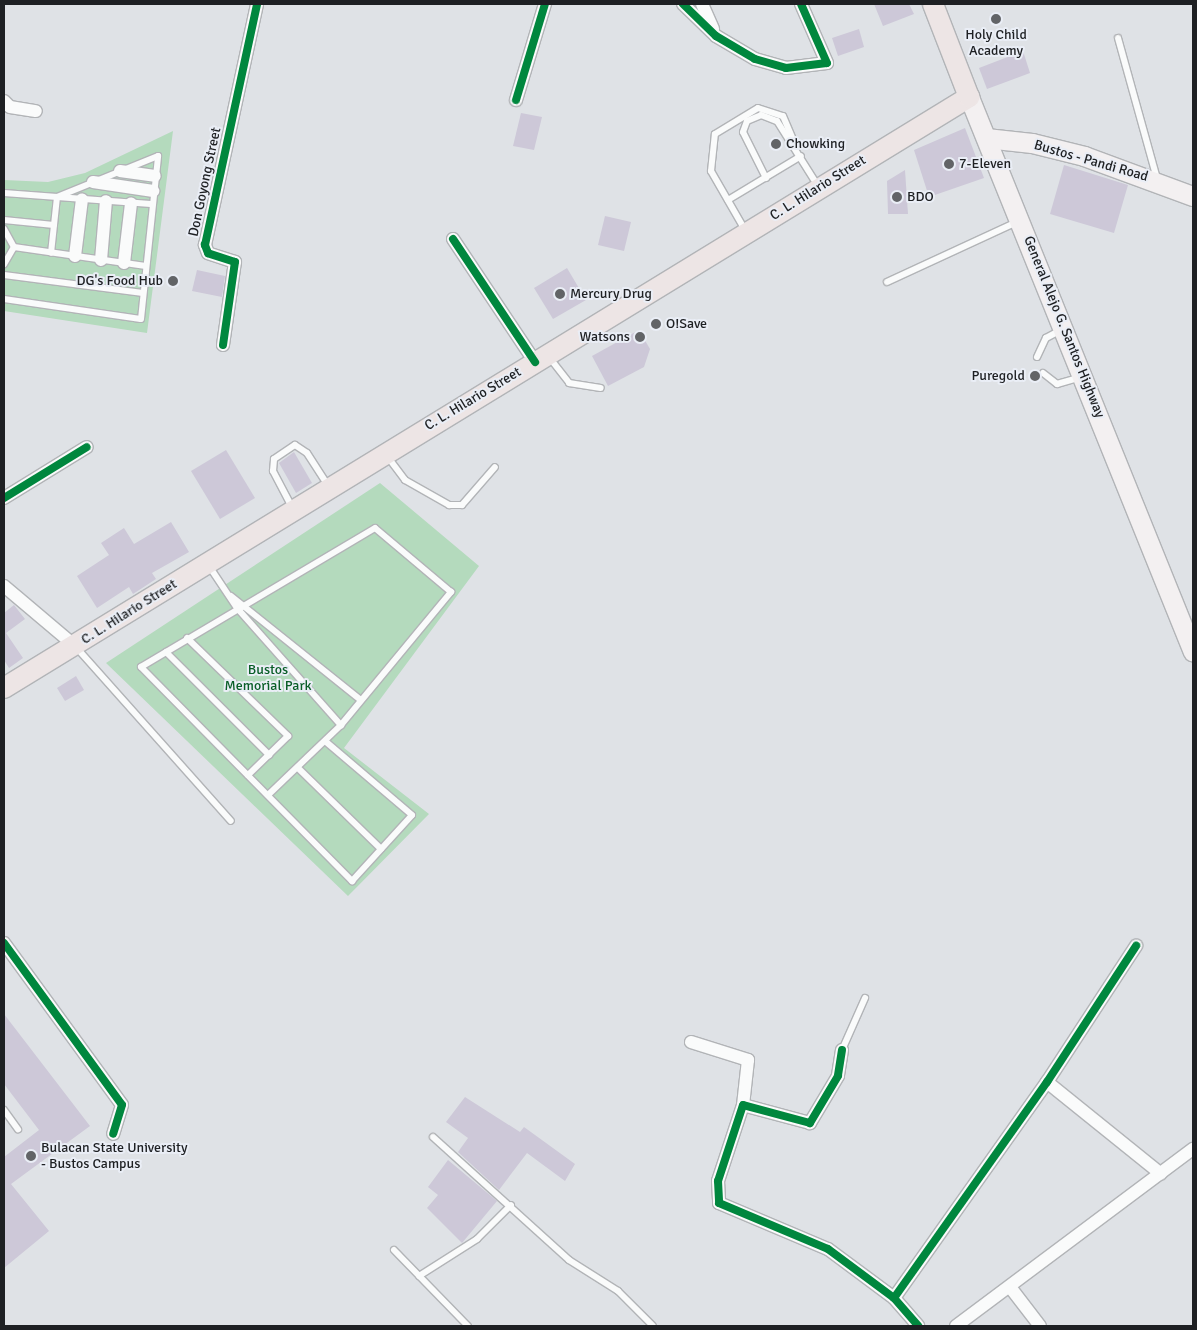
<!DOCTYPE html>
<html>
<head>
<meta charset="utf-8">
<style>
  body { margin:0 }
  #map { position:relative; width:1197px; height:1330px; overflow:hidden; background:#dfe2e6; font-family:Signika,sans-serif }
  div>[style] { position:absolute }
  .green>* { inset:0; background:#b4dabd }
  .building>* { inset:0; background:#cdc8d8 }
  .roads { filter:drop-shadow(1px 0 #b2b4b7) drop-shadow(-1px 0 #b2b4b7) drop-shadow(0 1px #b2b4b7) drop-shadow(0 -1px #b2b4b7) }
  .lane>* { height:6px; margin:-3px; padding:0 3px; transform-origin:3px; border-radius:3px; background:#fafbfb }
  .street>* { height:12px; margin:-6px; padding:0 6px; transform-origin:6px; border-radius:6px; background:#fafbfb }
  .secondary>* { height:19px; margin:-9.5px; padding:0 9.5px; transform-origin:9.5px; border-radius:9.5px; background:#f3f0f1 }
  .primary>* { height:20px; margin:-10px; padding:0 10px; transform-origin:10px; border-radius:10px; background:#ede5e5 }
  .cycleway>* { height:8px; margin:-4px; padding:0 4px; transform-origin:4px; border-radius:4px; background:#00873e }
  .dots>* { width:14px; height:14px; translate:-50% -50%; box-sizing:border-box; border:2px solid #eaeef6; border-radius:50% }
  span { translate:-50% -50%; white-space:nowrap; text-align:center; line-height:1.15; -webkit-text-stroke:4px #eaeef6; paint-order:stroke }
  .poi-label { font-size:14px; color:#1e2023 }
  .left { translate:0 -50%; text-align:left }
  .right { translate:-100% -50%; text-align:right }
  .street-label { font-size:14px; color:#1e2023 }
  .park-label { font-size:14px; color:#095e27 }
  .frame { position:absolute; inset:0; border:5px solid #1e2023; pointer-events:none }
</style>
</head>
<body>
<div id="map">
  <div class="green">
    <div style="clip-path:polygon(173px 131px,147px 333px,4px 311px,4px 180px,48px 182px,85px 173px)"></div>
    <div style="clip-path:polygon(380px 483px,479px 566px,344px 748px,429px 814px,348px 896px,106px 663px)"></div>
  </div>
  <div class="building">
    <div style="clip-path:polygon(874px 4px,909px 4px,914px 14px,883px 26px)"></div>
    <div style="clip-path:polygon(859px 29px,864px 47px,838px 56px,832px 38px)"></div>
    <div style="clip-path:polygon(1023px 51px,1030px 73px,987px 89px,979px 68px)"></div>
    <div style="clip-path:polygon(521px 113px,542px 117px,534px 150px,513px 146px)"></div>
    <div style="clip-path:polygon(965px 128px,984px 178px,929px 197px,914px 150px)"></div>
    <div style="clip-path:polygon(1064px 165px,1128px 185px,1114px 233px,1050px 214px)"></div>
    <div style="clip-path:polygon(905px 170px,908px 214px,888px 214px,887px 181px)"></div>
    <div style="clip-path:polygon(605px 216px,631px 222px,624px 251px,598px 245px)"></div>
    <div style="clip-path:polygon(567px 268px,586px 300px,553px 319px,534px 288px)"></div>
    <div style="clip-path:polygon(197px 270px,225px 276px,222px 297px,192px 291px)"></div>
    <div style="clip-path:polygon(639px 330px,650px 349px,644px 367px,608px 386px,592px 356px)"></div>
    <div style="clip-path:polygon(226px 450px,255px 498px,220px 519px,191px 471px)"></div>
    <div style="clip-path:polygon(294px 452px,312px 483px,296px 493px,279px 463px)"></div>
    <div style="clip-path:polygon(171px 522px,189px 552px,152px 573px,156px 579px,133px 594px,129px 587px,97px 608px,77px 576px,109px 555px,101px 543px,124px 528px,134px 544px)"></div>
    <div style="clip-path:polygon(14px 605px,25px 619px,6px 633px,23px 658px,9px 668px,4px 660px,4px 613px)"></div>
    <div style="clip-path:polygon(76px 676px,84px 690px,65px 701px,57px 688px)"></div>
    <div style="clip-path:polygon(4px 1014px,90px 1126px,11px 1184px,49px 1231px,4px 1268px,4px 1157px,39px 1130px,4px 1084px)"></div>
    <div style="clip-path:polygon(465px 1097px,520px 1132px,524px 1127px,575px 1164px,565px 1181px,527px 1153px,499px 1190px,458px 1152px,468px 1138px,446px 1122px)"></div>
    <div style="clip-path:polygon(448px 1160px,497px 1201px,462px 1243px,427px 1208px,438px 1195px,428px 1187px)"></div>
  </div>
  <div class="roads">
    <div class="lane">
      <div style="left:1118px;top:38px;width:146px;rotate:74.5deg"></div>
      <div style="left:766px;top:178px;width:51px;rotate:-116.6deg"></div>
      <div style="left:743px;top:132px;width:12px;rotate:-70deg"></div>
      <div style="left:747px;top:121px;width:15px;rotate:-23deg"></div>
      <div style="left:761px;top:115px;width:17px;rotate:21deg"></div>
      <div style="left:777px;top:121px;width:77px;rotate:57.8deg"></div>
      <div style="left:4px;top:193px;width:147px;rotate:4.3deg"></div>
      <div style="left:728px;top:200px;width:85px;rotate:-31.1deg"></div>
      <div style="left:4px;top:220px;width:50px;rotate:5.7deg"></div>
      <div style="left:4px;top:229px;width:21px;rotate:61deg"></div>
      <div style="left:14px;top:247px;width:20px;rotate:120deg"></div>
      <div style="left:745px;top:230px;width:68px;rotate:-120deg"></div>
      <div style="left:711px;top:171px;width:37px;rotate:-84deg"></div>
      <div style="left:715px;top:134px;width:50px;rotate:-31.2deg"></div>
      <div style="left:758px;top:108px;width:26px;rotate:18deg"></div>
      <div style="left:783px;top:116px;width:34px;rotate:67deg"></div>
      <div style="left:14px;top:247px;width:133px;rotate:8.2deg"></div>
      <div style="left:4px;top:275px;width:140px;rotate:7.4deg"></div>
      <div style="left:887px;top:282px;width:143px;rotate:-24.8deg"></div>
      <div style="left:4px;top:299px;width:138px;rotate:8.3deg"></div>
      <div style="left:141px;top:319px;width:164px;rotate:-84deg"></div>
      <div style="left:158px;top:156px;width:109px;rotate:157.9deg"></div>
      <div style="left:57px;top:197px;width:56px;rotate:96.1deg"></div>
      <div style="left:549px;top:357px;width:33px;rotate:52deg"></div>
      <div style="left:569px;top:383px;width:32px;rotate:9deg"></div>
      <div style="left:1037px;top:357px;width:21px;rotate:-65deg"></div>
      <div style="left:1046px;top:338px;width:17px;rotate:-28deg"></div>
      <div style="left:1043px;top:373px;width:18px;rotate:38deg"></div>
      <div style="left:1057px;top:384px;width:25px;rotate:-16deg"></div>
      <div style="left:387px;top:456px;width:30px;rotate:53deg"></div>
      <div style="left:405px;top:480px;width:51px;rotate:29.6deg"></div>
      <div style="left:449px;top:505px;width:13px"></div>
      <div style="left:462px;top:505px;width:50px;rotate:-49deg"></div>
      <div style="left:293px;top:509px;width:43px;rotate:-117.8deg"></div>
      <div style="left:273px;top:471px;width:12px;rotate:-85deg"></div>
      <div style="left:274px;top:459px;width:25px;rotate:-34deg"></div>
      <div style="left:295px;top:445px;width:14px;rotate:34deg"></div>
      <div style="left:307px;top:453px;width:40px;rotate:57.1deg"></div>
      <div style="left:209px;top:566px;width:50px;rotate:56.3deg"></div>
      <div style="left:237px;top:608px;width:157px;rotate:48.4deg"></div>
      <div style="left:231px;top:596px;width:166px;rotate:38.7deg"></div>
      <div style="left:187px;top:638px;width:141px;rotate:44.1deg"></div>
      <div style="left:288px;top:736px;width:56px;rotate:135.7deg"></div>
      <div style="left:75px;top:646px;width:234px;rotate:48.3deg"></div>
      <div style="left:166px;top:652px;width:146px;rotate:45deg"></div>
      <div style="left:298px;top:768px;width:116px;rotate:44.3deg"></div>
      <div style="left:268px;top:795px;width:101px;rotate:-43.8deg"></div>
      <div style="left:341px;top:725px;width:173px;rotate:-50.4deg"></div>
      <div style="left:451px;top:592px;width:99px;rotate:-139.9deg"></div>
      <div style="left:375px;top:528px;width:272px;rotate:149.3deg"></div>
      <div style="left:141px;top:667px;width:301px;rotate:45.4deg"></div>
      <div style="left:352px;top:881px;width:89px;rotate:-47.7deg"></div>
      <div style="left:412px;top:815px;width:114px;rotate:-139.6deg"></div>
      <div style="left:842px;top:1050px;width:57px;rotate:-66.1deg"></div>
      <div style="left:4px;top:1110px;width:24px;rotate:54deg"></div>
      <div style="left:433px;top:1137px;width:183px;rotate:42.1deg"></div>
      <div style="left:569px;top:1260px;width:58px;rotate:32.3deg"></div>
      <div style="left:618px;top:1291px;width:49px;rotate:45deg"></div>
      <div style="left:394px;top:1250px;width:106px;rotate:45.8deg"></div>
      <div style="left:419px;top:1276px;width:69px;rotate:-32.5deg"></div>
      <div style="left:477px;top:1239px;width:48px;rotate:-45deg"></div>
    </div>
    <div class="street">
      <div style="left:683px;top:4px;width:46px;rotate:44.1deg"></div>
      <div style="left:716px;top:36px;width:45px;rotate:30.5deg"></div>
      <div style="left:755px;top:59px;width:32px;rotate:16deg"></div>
      <div style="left:786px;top:68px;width:41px;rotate:-7deg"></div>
      <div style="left:827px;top:63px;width:64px;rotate:-113.8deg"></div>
      <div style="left:702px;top:4px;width:27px;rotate:66deg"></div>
      <div style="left:516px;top:100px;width:100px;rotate:-73.2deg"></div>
      <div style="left:4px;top:101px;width:8px;rotate:45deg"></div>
      <div style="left:10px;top:107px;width:26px;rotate:9deg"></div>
      <div style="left:120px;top:171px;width:35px;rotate:8deg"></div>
      <div style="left:93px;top:182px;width:61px;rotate:8.5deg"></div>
      <div style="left:453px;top:239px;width:148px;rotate:56.3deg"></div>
      <div style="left:75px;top:256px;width:57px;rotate:-83deg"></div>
      <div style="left:101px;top:260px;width:59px;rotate:-85.2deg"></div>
      <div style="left:124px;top:263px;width:60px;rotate:-83.3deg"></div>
      <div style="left:223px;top:345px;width:84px;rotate:-81.8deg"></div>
      <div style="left:235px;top:262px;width:28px;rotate:-162deg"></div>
      <div style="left:208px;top:253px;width:9px;rotate:-111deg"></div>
      <div style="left:205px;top:245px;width:247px;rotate:-77.8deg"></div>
      <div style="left:4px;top:498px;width:97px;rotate:-31.6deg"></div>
      <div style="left:4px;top:586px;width:93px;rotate:40.2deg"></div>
      <div style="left:4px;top:943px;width:200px;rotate:53.9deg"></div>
      <div style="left:122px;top:1105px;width:30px;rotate:107deg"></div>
      <div style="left:691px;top:1042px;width:60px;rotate:17.5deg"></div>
      <div style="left:748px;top:1060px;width:45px;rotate:96.3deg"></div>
      <div style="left:842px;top:1050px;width:26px;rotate:99deg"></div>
      <div style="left:838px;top:1076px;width:55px;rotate:120.8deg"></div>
      <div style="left:810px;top:1123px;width:69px;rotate:-165deg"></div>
      <div style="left:743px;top:1105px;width:80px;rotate:108.2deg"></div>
      <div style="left:718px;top:1181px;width:22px;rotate:87deg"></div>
      <div style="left:719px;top:1203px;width:118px;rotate:22.9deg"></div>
      <div style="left:828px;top:1249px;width:82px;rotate:36.6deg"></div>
      <div style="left:894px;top:1298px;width:37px;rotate:49deg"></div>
      <div style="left:1047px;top:1082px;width:146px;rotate:38.9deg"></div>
      <div style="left:1010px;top:1287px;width:49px;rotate:52.4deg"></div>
      <div style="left:894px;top:1298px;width:265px;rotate:-54.7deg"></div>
      <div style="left:1047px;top:1082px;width:163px;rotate:-56.8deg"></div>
      <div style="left:956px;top:1326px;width:296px;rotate:-36.8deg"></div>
    </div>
    <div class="secondary">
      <div style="left:969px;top:97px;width:598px;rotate:68.02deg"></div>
      <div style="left:986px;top:138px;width:46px;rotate:6.2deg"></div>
      <div style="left:1032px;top:143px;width:54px;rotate:14deg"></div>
      <div style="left:1084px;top:156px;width:116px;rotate:20.2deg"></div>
    </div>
    <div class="primary">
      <div style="left:4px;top:688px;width:1132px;rotate:-31.48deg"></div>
      <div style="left:969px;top:97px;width:100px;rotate:-111.2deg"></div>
    </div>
  </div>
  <div class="cycleway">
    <div style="left:683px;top:4px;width:46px;rotate:44.1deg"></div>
    <div style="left:716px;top:36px;width:45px;rotate:30.5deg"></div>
    <div style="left:755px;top:59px;width:32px;rotate:16deg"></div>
    <div style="left:786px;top:68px;width:41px;rotate:-7deg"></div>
    <div style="left:827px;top:63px;width:64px;rotate:-113.8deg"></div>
    <div style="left:516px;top:100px;width:100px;rotate:-73.2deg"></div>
    <div style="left:453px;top:239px;width:148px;rotate:56.3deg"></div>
    <div style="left:223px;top:345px;width:84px;rotate:-81.8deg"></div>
    <div style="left:235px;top:262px;width:28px;rotate:-162deg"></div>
    <div style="left:208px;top:253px;width:9px;rotate:-111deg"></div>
    <div style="left:205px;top:245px;width:247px;rotate:-77.8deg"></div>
    <div style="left:4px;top:498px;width:97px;rotate:-31.6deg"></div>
    <div style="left:4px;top:943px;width:200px;rotate:53.9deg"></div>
    <div style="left:122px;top:1105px;width:30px;rotate:107deg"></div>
    <div style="left:842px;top:1050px;width:26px;rotate:99deg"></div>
    <div style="left:838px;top:1076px;width:55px;rotate:120.8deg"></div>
    <div style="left:810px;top:1123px;width:69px;rotate:-165deg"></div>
    <div style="left:743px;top:1105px;width:80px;rotate:108.2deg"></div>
    <div style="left:718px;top:1181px;width:22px;rotate:87deg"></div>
    <div style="left:719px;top:1203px;width:118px;rotate:22.9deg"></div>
    <div style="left:828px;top:1249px;width:82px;rotate:36.6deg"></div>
    <div style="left:894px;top:1298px;width:37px;rotate:49deg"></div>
    <div style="left:894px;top:1298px;width:265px;rotate:-54.7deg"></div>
    <div style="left:1047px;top:1082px;width:163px;rotate:-56.8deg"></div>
  </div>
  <div class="dots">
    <div style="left:996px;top:19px;background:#626467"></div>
    <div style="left:776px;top:144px;background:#626467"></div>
    <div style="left:949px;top:164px;background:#626467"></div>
    <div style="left:897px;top:197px;background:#626467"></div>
    <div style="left:173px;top:281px;background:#626467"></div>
    <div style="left:560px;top:294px;background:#626467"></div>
    <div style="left:656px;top:324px;background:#626467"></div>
    <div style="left:640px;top:337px;background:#626467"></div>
    <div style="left:1035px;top:376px;background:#626467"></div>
    <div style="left:31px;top:1156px;background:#626467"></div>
  </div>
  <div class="poi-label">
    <span style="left:996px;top:43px">Holy Child<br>Academy</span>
    <span class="left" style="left:786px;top:144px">Chowking</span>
    <span class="left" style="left:959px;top:164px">7-Eleven</span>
    <span class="left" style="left:907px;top:197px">BDO</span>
    <span class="right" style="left:163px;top:281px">DG's Food Hub</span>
    <span class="left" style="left:570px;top:294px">Mercury Drug</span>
    <span class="left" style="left:666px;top:324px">O!Save</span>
    <span class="right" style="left:630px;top:337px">Watsons</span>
    <span class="right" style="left:1025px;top:376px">Puregold</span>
    <span class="left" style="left:41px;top:1156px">Bulacan State University<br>- Bustos Campus</span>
  </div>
  <div class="street-label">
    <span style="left:1091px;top:161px;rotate:16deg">Bustos - Pandi Road</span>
    <span style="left:205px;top:182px;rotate:-78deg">Don Goyong Street</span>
    <span style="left:818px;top:188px;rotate:-32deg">C. L. Hilario Street</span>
    <span style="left:1064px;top:327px;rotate:68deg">General Alejo G. Santos Highway</span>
    <span style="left:473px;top:399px;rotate:-31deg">C. L. Hilario Street</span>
    <span style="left:129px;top:612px;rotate:-32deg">C. L. Hilario Street</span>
  </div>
  <div class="park-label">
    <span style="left:268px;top:678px">Bustos<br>Memorial Park</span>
  </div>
  <div class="frame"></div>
</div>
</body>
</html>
